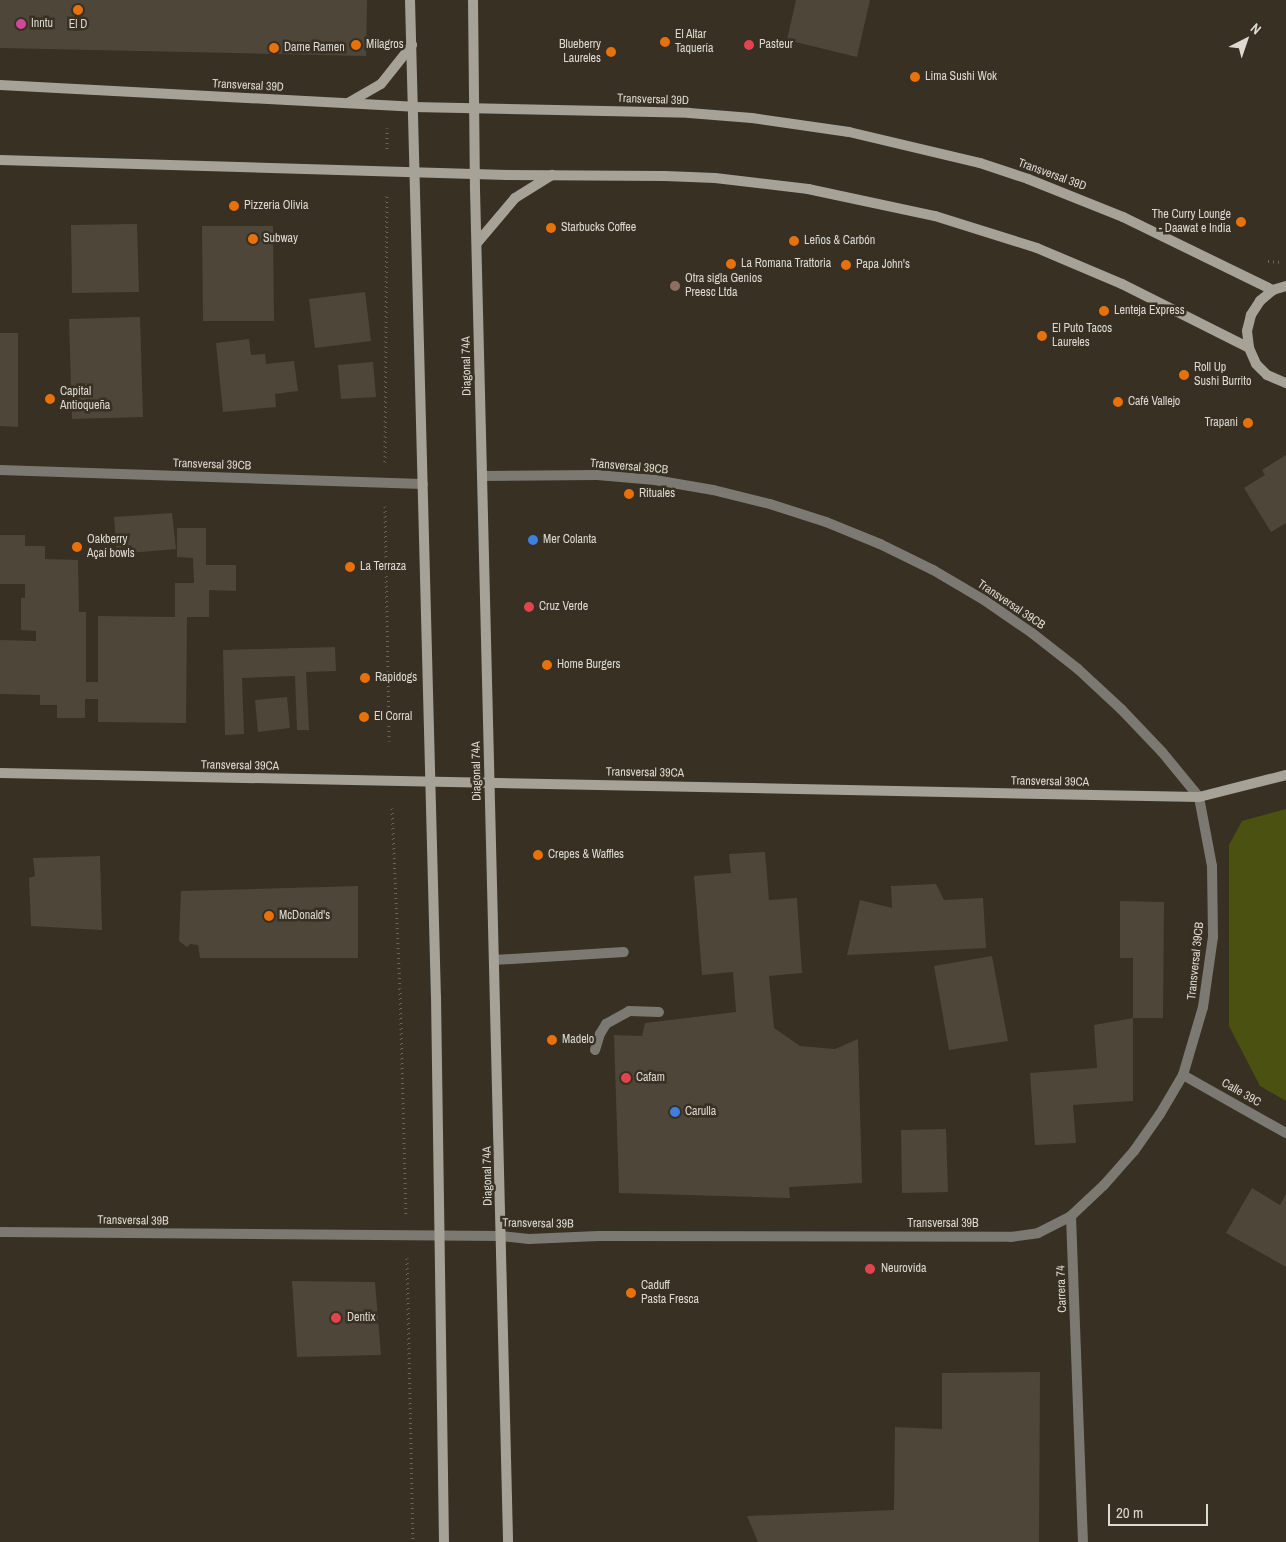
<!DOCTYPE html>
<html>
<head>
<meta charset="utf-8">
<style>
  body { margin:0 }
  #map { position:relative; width:1286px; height:1542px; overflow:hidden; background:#373023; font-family:"Archivo Narrow",sans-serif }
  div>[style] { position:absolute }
  .green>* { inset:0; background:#4a5111 }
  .building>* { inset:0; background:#4e4739 }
  .path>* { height:3px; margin-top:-1.5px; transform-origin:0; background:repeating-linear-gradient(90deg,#6c665a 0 1px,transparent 0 5px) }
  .lane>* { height:10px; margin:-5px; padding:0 5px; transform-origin:5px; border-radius:5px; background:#7b7972 }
  .street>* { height:10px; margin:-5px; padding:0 5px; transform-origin:5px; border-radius:5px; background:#7b7972 }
  .secondary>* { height:10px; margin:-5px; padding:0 5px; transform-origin:5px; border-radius:5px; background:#a6a297 }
  .dots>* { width:14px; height:14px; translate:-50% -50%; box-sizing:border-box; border:2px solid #373023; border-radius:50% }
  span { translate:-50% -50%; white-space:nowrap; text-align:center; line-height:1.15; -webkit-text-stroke:5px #373023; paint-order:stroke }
  .poi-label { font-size:12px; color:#dedad2 }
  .left { translate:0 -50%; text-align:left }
  .right { translate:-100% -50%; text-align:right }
  .street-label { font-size:12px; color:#dedad2 }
  .north { position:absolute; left:1221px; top:15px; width:50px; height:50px; -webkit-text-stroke:4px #373023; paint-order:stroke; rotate:41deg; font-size:14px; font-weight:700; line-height:20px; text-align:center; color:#dedad2 }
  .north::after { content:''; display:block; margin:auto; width:18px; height:22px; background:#dedad2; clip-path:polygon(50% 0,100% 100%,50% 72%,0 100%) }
  .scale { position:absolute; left:1108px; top:1504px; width:100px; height:22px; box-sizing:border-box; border:2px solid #dedad2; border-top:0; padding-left:6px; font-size:15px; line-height:18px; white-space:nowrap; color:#dedad2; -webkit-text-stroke:4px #373023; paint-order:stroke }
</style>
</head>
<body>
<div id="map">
  <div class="green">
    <div style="clip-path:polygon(1286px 809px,1286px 1101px,1260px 1086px,1229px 1026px,1229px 845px,1242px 821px)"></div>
  </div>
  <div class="building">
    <div style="clip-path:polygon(0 0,367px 0,366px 56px,0 48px)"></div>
    <div style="clip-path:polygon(796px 0,870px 0,857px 57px,787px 40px)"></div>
    <div style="clip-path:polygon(137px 224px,139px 292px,72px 293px,71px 225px)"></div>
    <div style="clip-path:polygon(202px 226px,273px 226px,274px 321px,203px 321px)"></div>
    <div style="clip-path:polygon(365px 292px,371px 341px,315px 348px,309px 299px)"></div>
    <div style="clip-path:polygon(140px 317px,143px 417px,72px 419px,69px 319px)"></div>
    <div style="clip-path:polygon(0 333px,18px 333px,18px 427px,0 426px)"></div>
    <div style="clip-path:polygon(249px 339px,251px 355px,265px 354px,266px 364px,294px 361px,298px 391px,275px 394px,276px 407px,223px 412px,216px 343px)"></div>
    <div style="clip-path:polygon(373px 362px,376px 397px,341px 399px,338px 365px)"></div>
    <div style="clip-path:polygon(1286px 455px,1286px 523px,1271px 532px,1244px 488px,1265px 475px,1262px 470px)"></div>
    <div style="clip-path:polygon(172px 513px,176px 549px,117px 554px,114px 517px)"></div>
    <div style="clip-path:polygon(177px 528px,206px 528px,206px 565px,236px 565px,236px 591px,209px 590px,209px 617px,187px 617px,186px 723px,98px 722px,98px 699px,85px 699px,85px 718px,57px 718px,57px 705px,40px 705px,40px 695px,0 694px,0 640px,36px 641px,36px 631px,21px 630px,21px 598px,25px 598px,25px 584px,0 584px,0 535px,25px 535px,25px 546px,45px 546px,45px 559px,78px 560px,79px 612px,86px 612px,86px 682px,98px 682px,98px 616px,175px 617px,175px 583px,194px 583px,193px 558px,177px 557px)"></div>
    <div style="clip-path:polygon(335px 647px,336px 671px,306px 672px,309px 730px,297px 730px,295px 676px,242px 678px,244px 734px,225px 735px,223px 650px)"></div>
    <div style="clip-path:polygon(287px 697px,290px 728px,258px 732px,255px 700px)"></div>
    <div style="clip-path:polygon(765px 852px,769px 900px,797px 898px,802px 973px,769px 976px,774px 1028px,800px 1046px,835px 1049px,858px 1039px,862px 1183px,789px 1187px,790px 1198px,619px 1193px,614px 1035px,642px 1036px,645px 1023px,736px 1012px,733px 972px,702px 975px,694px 876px,731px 873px,729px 854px)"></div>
    <div style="clip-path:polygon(100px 856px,102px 930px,31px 926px,29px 878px,35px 876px,33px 858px)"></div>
    <div style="clip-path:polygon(936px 884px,944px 900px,983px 898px,986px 948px,847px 955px,860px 900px,892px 908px,891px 886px)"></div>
    <div style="clip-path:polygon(358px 886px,358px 958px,200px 958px,198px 945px,190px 944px,187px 947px,179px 941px,181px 891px)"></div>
    <div style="clip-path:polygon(1120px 901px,1164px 902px,1163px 1018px,1133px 1018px,1133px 1101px,1073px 1105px,1076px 1143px,1035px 1145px,1030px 1073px,1097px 1068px,1094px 1025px,1133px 1018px,1133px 958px,1120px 958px)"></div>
    <div style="clip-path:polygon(992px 956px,1008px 1041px,949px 1050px,934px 966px)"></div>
    <div style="clip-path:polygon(946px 1129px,948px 1192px,902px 1193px,901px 1130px)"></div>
    <div style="clip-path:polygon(1252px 1188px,1280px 1205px,1286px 1194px,1286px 1267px,1226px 1233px)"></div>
    <div style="clip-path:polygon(292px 1281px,375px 1282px,381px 1355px,297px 1357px)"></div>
    <div style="clip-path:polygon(1040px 1372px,1039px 1542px,758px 1542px,747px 1516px,894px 1510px,895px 1427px,942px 1429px,942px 1373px)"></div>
  </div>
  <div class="path">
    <div style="left:387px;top:149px;width:21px;rotate:-90deg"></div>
    <div style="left:1268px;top:261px;width:14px;rotate:4deg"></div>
    <div style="left:385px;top:462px;width:269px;rotate:-89.6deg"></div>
    <div style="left:385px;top:506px;width:235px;rotate:89deg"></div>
    <div style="left:392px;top:808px;width:180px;rotate:87.5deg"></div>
    <div style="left:400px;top:988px;width:226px;rotate:88.5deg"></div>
    <div style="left:407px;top:1258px;width:284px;rotate:88.8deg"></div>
  </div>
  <div class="lane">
    <div style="left:494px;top:960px;width:130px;rotate:-3.5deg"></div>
    <div style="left:595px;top:1050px;width:17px;rotate:-73deg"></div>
    <div style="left:600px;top:1034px;width:12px;rotate:-59deg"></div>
    <div style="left:606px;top:1024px;width:26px;rotate:-29deg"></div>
    <div style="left:629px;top:1011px;width:30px;rotate:2deg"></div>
  </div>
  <div class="street">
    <div style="left:0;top:470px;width:423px;rotate:1.9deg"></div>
    <div style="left:1183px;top:1075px;width:118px;rotate:29.4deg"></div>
    <div style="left:1071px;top:1216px;width:326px;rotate:87.9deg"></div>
    <div style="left:0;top:1232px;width:501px;rotate:0.46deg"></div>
    <div style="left:501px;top:1236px;width:28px;rotate:6deg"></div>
    <div style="left:529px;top:1239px;width:69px;rotate:-2.5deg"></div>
    <div style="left:598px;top:1236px;width:413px;rotate:0.1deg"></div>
    <div style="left:1011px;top:1237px;width:27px;rotate:-8deg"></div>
    <div style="left:1038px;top:1233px;width:37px;rotate:-27deg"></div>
    <div style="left:1071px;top:1216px;width:45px;rotate:-43.2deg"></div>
    <div style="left:1104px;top:1185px;width:45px;rotate:-48.6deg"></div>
    <div style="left:1134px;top:1151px;width:45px;rotate:-54.9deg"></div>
    <div style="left:1160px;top:1114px;width:45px;rotate:-59.5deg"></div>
    <div style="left:1183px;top:1075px;width:71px;rotate:-73.6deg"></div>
    <div style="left:1203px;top:1007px;width:71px;rotate:-81.9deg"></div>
    <div style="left:1213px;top:937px;width:71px;rotate:-90.8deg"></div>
    <div style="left:1212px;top:866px;width:70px;rotate:-100.7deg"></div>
    <div style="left:1199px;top:797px;width:58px;rotate:-129.4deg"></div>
    <div style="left:1162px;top:752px;width:59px;rotate:-133.6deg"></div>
    <div style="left:1121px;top:709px;width:59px;rotate:-137.1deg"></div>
    <div style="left:1078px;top:669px;width:58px;rotate:-142deg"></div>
    <div style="left:1032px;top:633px;width:58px;rotate:-145.5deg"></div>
    <div style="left:984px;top:600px;width:59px;rotate:-149.5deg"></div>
    <div style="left:933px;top:570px;width:59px;rotate:-153.9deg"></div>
    <div style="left:880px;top:544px;width:58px;rotate:-157.8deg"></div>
    <div style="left:826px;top:522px;width:59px;rotate:-162.2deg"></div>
    <div style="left:770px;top:504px;width:59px;rotate:-166.2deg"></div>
    <div style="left:713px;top:490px;width:59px;rotate:-170.2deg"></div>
    <div style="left:655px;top:480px;width:58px;rotate:-175.1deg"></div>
    <div style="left:597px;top:475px;width:115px;rotate:179.5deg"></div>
  </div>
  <div class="secondary">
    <div style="left:410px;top:0;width:997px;rotate:88.51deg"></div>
    <div style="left:436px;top:997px;width:545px;rotate:89.16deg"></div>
    <div style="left:473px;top:0;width:189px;rotate:89.4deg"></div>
    <div style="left:475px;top:189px;width:1353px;rotate:88.6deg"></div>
    <div style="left:0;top:85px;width:414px;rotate:3deg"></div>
    <div style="left:413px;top:107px;width:276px;rotate:1.2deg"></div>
    <div style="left:689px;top:113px;width:63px;rotate:4.5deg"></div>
    <div style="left:752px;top:118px;width:98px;rotate:8.2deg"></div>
    <div style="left:849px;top:132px;width:135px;rotate:13.3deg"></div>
    <div style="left:980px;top:163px;width:51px;rotate:18.4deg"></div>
    <div style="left:1028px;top:179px;width:102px;rotate:21.8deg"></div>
    <div style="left:1123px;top:217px;width:167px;rotate:26deg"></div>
    <div style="left:348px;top:103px;width:38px;rotate:-30deg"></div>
    <div style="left:381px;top:84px;width:50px;rotate:-51.5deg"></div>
    <div style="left:0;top:160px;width:507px;rotate:1.69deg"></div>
    <div style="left:507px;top:175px;width:158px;rotate:0.4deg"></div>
    <div style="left:665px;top:176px;width:50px;rotate:2.3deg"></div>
    <div style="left:715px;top:178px;width:94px;rotate:6.7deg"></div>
    <div style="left:808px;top:189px;width:130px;rotate:12deg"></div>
    <div style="left:935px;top:216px;width:107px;rotate:17.4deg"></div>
    <div style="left:1037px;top:248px;width:92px;rotate:23deg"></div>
    <div style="left:1122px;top:284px;width:142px;rotate:26.7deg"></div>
    <div style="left:477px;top:243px;width:59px;rotate:-49.8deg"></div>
    <div style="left:515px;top:198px;width:44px;rotate:-31.9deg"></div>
    <div style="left:1286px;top:286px;width:14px;rotate:163deg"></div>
    <div style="left:1273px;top:290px;width:17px;rotate:140deg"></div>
    <div style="left:1260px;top:301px;width:17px;rotate:123deg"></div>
    <div style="left:1251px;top:315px;width:16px;rotate:104deg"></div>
    <div style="left:1247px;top:331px;width:17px;rotate:83deg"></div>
    <div style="left:1249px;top:348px;width:17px;rotate:66deg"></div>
    <div style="left:1256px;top:364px;width:16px;rotate:45deg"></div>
    <div style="left:1267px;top:375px;width:21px;rotate:23deg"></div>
    <div style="left:0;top:773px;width:1199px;rotate:1.15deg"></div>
    <div style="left:1199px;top:797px;width:90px;rotate:-14.2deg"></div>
  </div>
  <div class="dots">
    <div style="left:78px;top:10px;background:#e8710a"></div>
    <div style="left:21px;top:24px;background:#d1479c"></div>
    <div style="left:665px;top:42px;background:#e8710a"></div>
    <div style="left:356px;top:45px;background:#e8710a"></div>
    <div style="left:749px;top:45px;background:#e0444e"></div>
    <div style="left:274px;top:48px;background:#e8710a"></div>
    <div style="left:611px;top:52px;background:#e8710a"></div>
    <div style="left:915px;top:77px;background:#e8710a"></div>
    <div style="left:234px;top:206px;background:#e8710a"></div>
    <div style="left:1241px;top:222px;background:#e8710a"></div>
    <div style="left:551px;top:228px;background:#e8710a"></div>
    <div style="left:253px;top:239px;background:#e8710a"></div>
    <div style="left:794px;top:241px;background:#e8710a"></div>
    <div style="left:731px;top:264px;background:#e8710a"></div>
    <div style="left:846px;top:265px;background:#e8710a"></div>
    <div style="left:675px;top:286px;background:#8d6e63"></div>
    <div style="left:1104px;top:311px;background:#e8710a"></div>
    <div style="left:1042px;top:336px;background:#e8710a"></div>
    <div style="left:1184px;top:375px;background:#e8710a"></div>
    <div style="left:50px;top:399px;background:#e8710a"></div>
    <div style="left:1118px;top:402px;background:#e8710a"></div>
    <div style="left:1248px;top:423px;background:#e8710a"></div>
    <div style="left:629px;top:494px;background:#e8710a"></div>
    <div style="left:533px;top:540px;background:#3f7fe0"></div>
    <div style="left:77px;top:547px;background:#e8710a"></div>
    <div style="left:350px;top:567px;background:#e8710a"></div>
    <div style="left:529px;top:607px;background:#e0444e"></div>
    <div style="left:547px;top:665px;background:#e8710a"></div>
    <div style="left:365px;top:678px;background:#e8710a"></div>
    <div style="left:364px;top:717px;background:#e8710a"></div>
    <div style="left:538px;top:855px;background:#e8710a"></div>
    <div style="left:269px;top:916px;background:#e8710a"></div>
    <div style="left:552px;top:1040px;background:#e8710a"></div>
    <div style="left:626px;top:1078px;background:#e0444e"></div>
    <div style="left:675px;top:1112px;background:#3f7fe0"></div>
    <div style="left:870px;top:1269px;background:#e0444e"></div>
    <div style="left:631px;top:1293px;background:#e8710a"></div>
    <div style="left:336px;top:1318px;background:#e0444e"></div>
  </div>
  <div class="poi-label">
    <span class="left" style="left:31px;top:24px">Inntu</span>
    <span style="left:78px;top:25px">El D</span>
    <span class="left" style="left:675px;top:42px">El Altar<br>Taquería</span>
    <span class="left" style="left:366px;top:45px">Milagros</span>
    <span class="right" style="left:601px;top:52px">Blueberry<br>Laureles</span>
    <span class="left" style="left:759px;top:45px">Pasteur</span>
    <span class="left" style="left:284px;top:48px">Dame Ramen</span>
    <span class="left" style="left:925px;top:77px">Lima Sushi Wok</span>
    <span class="left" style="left:244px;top:206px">Pizzeria Olivia</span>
    <span class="right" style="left:1231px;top:222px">The Curry Lounge<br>- Daawat e India</span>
    <span class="left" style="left:561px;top:228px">Starbucks Coffee</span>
    <span class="left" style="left:263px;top:239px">Subway</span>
    <span class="left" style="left:804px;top:241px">Leños &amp; Carbón</span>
    <span class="left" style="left:741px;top:264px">La Romana Trattoria</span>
    <span class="left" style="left:856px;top:265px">Papa John's</span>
    <span class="left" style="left:685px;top:286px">Otra sigla Genios<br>Preesc Ltda</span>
    <span class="left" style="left:1114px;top:311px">Lenteja Express</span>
    <span class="left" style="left:1052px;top:336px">El Puto Tacos<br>Laureles</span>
    <span class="left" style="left:1194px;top:375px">Roll Up<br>Sushi Burrito</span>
    <span class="left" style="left:60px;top:399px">Capital<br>Antioqueña</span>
    <span class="left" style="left:1128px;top:402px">Café Vallejo</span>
    <span class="right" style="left:1238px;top:423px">Trapani</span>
    <span class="left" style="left:639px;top:494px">Rituales</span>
    <span class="left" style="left:87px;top:547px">Oakberry<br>Açaí bowls</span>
    <span class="left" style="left:543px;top:540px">Mer Colanta</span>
    <span class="left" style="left:360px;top:567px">La Terraza</span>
    <span class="left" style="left:539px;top:607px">Cruz Verde</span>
    <span class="left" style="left:557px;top:665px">Home Burgers</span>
    <span class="left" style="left:375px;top:678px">Rapidogs</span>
    <span class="left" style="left:374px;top:717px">El Corral</span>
    <span class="left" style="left:548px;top:855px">Crepes &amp; Waffles</span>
    <span class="left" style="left:279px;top:916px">McDonald's</span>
    <span class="left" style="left:562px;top:1040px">Madelo</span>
    <span class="left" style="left:636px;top:1078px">Cafam</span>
    <span class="left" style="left:685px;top:1112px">Carulla</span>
    <span class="left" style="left:881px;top:1269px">Neurovida</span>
    <span class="left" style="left:641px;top:1293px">Caduff<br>Pasta Fresca</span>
    <span class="left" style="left:347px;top:1318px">Dentix</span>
  </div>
  <div class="street-label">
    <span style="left:248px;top:86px;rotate:3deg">Transversal 39D</span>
    <span style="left:653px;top:100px;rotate:2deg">Transversal 39D</span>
    <span style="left:1052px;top:175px;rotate:20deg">Transversal 39D</span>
    <span style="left:467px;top:366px;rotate:-91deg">Diagonal 74A</span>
    <span style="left:212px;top:465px;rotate:2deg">Transversal 39CB</span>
    <span style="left:629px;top:467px;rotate:5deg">Transversal 39CB</span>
    <span style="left:1011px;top:605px;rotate:34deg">Transversal 39CB</span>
    <span style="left:240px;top:766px;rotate:1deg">Transversal 39CA</span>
    <span style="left:477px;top:771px;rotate:-91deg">Diagonal 74A</span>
    <span style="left:645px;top:773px;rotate:1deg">Transversal 39CA</span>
    <span style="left:1050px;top:782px;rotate:1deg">Transversal 39CA</span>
    <span style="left:1196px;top:961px;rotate:-84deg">Transversal 39CB</span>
    <span style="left:1241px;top:1093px;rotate:30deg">Calle 39C</span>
    <span style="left:488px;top:1176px;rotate:-91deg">Diagonal 74A</span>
    <span style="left:133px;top:1221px;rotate:1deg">Transversal 39B</span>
    <span style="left:538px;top:1224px;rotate:1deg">Transversal 39B</span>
    <span style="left:943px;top:1224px">Transversal 39B</span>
    <span style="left:1062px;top:1289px;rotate:-92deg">Carrera 74</span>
  </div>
  <div class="north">N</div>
  <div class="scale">20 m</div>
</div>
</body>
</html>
